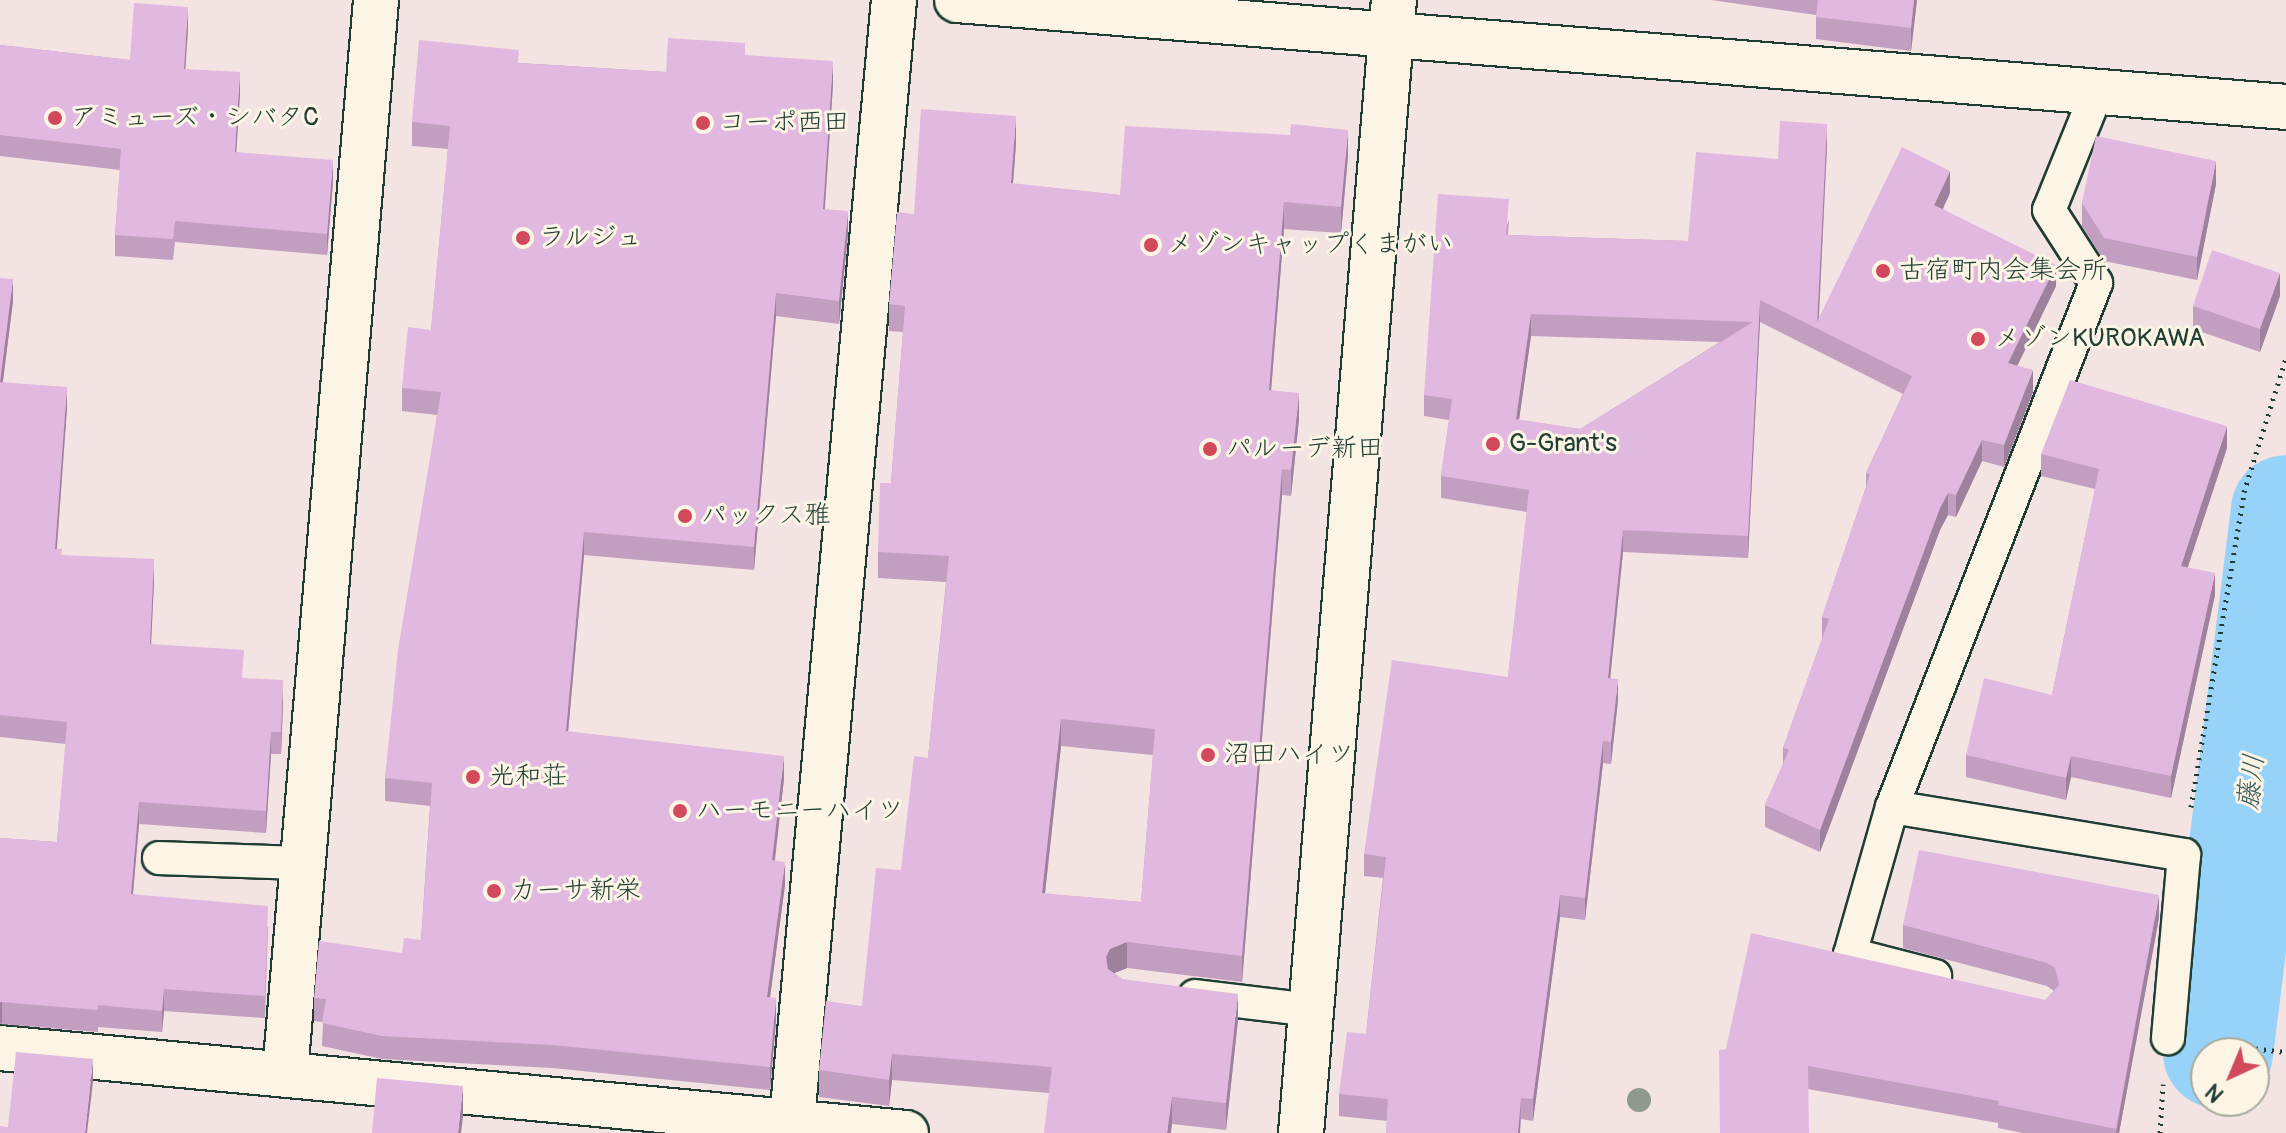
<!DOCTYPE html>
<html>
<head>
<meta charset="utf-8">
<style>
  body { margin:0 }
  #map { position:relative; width:2286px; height:1133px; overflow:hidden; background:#f4e3e3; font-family:Pangolin,"Klee One",sans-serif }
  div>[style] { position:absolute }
  .river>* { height:110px; margin:-55px; padding:0 55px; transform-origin:55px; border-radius:55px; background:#97d3f8 }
  .path>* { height:5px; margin-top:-2.5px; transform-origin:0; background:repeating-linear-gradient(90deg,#1f3d34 0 2px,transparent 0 8px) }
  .roads { filter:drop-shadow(2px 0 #1f3d34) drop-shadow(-2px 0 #1f3d34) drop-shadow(0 2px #1f3d34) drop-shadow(0 -2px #1f3d34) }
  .lane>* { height:32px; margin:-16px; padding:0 16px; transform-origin:16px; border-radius:16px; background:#fcf5e5 }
  .street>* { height:44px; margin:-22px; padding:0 22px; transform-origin:22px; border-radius:22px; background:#fcf5e5 }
  .secondary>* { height:44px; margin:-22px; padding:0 22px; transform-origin:22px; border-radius:22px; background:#fcf5e5 }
  .trees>* { width:24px; height:24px; margin:-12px; border-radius:50%; background:#90998d }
  .wall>* { inset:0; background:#c29ec0 }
  .shaded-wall>* { inset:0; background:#9e819c }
  .building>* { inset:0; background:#e1b8df }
  .dots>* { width:22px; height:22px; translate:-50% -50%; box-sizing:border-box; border:4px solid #fcf5e5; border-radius:50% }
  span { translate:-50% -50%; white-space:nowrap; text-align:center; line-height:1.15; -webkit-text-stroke:6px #fcf5e5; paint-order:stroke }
  .poi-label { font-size:26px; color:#1f3d34 }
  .left { translate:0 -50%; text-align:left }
  .water-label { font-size:28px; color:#375b5b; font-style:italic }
  .north { position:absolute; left:2190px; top:1037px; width:80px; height:80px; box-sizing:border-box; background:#fcf5e5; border:2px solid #a4ab9e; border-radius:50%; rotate:224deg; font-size:22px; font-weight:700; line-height:32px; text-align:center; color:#1f3d34 }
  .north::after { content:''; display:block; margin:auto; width:28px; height:36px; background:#d1495b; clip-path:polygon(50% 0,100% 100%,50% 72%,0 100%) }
</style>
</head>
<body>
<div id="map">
  <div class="river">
    <div style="left:2218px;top:1053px;width:547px;rotate:-82.86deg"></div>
  </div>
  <div class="path">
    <div style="left:2191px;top:807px;width:319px;rotate:-80.4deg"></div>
    <div style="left:2244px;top:492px;width:140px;rotate:-72.6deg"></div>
    <div style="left:2216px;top:1044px;width:70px;rotate:6.5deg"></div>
    <div style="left:2160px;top:1133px;width:49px;rotate:-86.5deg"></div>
  </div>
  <div class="roads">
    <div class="lane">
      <div style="left:2097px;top:92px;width:127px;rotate:112.1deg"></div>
      <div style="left:2049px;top:210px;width:87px;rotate:57.2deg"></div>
      <div style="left:2096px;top:283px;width:562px;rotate:111.27deg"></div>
      <div style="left:1892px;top:807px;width:296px;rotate:9.3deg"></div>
      <div style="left:2184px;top:855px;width:184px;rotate:95deg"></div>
      <div style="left:1892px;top:807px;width:153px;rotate:105.9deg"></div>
      <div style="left:1850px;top:954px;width:88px;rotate:14.5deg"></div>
      <div style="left:159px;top:858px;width:146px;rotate:2deg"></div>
      <div style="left:1195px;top:996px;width:117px;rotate:6.9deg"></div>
    </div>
    <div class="street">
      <div style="left:0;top:1048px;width:910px;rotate:5.36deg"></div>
      <div style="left:285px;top:1073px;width:1077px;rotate:-85.15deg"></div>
      <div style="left:792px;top:1120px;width:1125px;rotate:-84.8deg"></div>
      <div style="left:1301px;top:1133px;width:1137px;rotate:-85.31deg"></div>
    </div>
    <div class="secondary">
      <div style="left:957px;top:0;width:1333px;rotate:4.6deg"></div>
    </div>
  </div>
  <div class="trees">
    <div style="left:1639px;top:1100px"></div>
  </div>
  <div class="wall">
    <div style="clip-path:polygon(1711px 0,1917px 0,1911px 51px,1816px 39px,1816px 15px)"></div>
    <div style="clip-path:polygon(188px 28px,185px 69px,240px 94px,236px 152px,333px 181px,327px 255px,175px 242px,173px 260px,115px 256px,115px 235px,120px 170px,0 156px,0 45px,130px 60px)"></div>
    <div style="clip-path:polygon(745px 55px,833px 84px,825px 209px,848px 234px,839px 324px,776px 316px,754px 570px,584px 555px,568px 732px,784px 779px,775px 860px,785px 885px,770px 997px,776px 1021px,770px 1090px,552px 1068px,382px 1059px,322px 1046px,323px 1022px,314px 1021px,314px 998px,402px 953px,421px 940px,430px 806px,385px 801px,385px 778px,437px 415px,402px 411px,402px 388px,431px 330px,448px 149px,412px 146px,412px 122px,519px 63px,666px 72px)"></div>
    <div style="clip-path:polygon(evenodd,1016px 143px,1013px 184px,1120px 195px,1348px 156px,1341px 233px,1284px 229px,1271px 390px,1299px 419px,1291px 496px,1282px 495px,1242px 982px,1127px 968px,1114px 973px,1122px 979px,1238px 1020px,1226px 1130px,1172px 1124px,1049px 1093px,892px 1080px,889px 1106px,819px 1097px,819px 1070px,862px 1006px,901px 870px,928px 758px,946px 582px,878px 578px,878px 552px,891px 483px,903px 332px,889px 331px,889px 304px,914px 214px,1016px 143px,1061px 746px,1153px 755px,1141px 902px,1045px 894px,1061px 746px)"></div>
    <div style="clip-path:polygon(evenodd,1827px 145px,1819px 320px,1950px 193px,1943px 209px,2056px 286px,2017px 366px,2033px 392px,2004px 467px,1982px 461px,1956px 517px,1948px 515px,1940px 530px,1820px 852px,1765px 827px,1765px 805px,1783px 764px,1783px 748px,1822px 639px,1822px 617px,1866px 487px,1866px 473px,1903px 394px,1760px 322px,1748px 558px,1623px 552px,1610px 678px,1618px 700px,1611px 764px,1603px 763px,1585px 920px,1560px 917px,1533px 1121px,1521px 1119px,1520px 1133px,1386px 1133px,1387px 1121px,1339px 1116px,1339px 1094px,1366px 1034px,1383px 878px,1364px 876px,1364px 854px,1508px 677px,1527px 512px,1441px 498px,1441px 476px,1449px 420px,1424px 416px,1424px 395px,1509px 220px,1508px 235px,1688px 241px,1778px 159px,1827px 145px,1531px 336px,1720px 342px,1580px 429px,1519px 420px,1531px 336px)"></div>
    <div style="clip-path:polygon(2216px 184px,2197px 280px,2104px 261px,2082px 226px,2082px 203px)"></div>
    <div style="clip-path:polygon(0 278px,13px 301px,3px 382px,67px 408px,57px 549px,62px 555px,154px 581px,151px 645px,243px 678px,283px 702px,281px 754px,271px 754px,266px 833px,139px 824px,133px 894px,268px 927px,265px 1018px,164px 1011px,162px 1032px,98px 1027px,98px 1032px,0 1024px,0 838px,57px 842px,66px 744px,0 737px)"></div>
    <div style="clip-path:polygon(2280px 296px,2260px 352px,2193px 329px,2193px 306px)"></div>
    <div style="clip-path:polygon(2227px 448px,2187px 568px,2215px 595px,2171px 798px,2071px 777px,2066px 800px,1966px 777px,1966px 755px,2052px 695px,2095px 489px,2041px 476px,2041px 454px)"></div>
    <div style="clip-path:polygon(2159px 918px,2119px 1133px,2023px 1133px,1998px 1128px,1998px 1123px,1808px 1089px,1726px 1049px,2045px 1000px,2054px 991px,2047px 986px,1903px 948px,1903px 925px)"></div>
  </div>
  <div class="shaded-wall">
    <div style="clip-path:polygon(1914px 0,1917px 0,1911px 51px,1911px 28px)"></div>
    <div style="clip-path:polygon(188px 7px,188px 28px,184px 90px,184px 69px)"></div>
    <div style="clip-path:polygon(833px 61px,833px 84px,823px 232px,823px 209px)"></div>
    <div style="clip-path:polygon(240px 72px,240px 94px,235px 173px,235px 152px)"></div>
    <div style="clip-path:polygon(1016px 116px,1016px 143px,1011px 210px,1011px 183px)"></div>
    <div style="clip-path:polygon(1827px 124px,1827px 145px,1818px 329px,1817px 329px)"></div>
    <div style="clip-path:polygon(1348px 130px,1348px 156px,1341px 233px,1341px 207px)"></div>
    <div style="clip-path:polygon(333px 160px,333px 181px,327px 255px,327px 234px)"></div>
    <div style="clip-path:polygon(2216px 161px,2216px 184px,2197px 280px,2197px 257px)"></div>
    <div style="clip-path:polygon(1950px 171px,1950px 193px,1934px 227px,1934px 205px)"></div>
    <div style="clip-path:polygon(1284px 202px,1284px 229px,1269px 416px,1269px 390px)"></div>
    <div style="clip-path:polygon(848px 211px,848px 234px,839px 324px,839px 301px)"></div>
    <div style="clip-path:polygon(2056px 265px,2056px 286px,2008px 385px,2008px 363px)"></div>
    <div style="clip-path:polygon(2280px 273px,2280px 296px,2260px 352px,2260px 329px)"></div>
    <div style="clip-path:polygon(13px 279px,13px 301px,0 403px,0 382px)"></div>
    <div style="clip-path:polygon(776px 293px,776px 316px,754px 570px,754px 547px)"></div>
    <div style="clip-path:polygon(1760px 300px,1760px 322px,1748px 558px,1748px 536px)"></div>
    <div style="clip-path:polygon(1531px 314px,1531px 336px,1516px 441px,1516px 419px)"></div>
    <div style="clip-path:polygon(2033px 370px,2033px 392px,2004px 467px,2004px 445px)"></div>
    <div style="clip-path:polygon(67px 387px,67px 408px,55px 570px,55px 549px)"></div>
    <div style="clip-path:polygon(1299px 393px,1299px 419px,1291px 496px,1291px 470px)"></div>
    <div style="clip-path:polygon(2227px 426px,2227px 448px,2181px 588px,2181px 566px)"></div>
    <div style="clip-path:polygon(1982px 440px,1982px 461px,1956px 517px,1956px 495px)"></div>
    <div style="clip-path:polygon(1282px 469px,1282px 495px,1242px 982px,1242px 956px)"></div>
    <div style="clip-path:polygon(1948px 493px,1948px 515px,1940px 530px,1820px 852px,1820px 830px,1940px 508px)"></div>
    <div style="clip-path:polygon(1623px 530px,1623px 552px,1608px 700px,1608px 678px)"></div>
    <div style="clip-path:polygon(584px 532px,584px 555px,566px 755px,566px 731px)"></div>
    <div style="clip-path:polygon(154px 559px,154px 581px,150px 666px,150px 644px)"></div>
    <div style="clip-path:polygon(2215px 573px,2215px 595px,2171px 798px,2171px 776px)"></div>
    <div style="clip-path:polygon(1618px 679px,1618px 700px,1611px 764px,1611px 742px)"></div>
    <div style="clip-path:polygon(283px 680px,283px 702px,281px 754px,281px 732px)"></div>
    <div style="clip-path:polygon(1061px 719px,1061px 746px,1042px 920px,1042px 893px)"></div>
    <div style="clip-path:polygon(271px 732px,271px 754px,266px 833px,266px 811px)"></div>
    <div style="clip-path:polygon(1603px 741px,1603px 763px,1585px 920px,1585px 898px)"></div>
    <div style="clip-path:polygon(784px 756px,784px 779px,772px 883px,772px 860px)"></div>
    <div style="clip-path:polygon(2071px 756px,2071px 777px,2066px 800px,2066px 778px)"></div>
    <div style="clip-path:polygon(139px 802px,139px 824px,131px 915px,131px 894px)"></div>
    <div style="clip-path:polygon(785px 862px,785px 885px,767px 1020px,767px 997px)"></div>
    <div style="clip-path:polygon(1560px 895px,1560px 917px,1533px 1121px,1533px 1099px)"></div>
    <div style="clip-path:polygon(2159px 895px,2159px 918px,2119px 1133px,2116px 1133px)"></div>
    <div style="clip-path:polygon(1127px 942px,1127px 968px,1110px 975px,1106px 984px,1106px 957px,1110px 949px)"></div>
    <div style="clip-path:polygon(164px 989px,164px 1011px,162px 1032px,162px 1011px)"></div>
    <div style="clip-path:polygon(1238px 994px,1238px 1020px,1226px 1130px,1226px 1103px)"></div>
    <div style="clip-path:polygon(776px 998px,776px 1021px,770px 1090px,770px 1067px)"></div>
    <div style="clip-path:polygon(2px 1001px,2px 1023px,0 1024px,0 1002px)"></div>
    <div style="clip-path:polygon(892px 1054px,892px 1080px,889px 1106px,889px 1080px)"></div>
    <div style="clip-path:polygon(93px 1059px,93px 1082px,87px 1133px,85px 1133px)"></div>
    <div style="clip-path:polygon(463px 1086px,463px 1117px,461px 1133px,458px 1133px)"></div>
    <div style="clip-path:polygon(1172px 1097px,1172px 1124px,1171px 1133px,1167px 1133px)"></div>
    <div style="clip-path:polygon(1521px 1098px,1520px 1133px,1518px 1133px)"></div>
  </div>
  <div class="building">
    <div style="clip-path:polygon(1818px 0,1914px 0,1911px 28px,1816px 17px)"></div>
    <div style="clip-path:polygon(134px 3px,188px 7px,184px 69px,240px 72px,235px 152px,333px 160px,327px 234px,175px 221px,173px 239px,115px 235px,121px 149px,0 135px,0 45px,130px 60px)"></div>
    <div style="clip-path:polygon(668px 38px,745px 43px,745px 55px,833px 61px,823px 209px,848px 211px,839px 301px,776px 293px,754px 547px,584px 532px,566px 731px,784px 756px,772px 860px,785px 862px,767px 997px,776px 998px,770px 1067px,552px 1045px,382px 1036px,322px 1023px,326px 999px,314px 998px,319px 941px,402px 953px,404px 938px,421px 940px,432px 783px,385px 778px,398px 650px,441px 392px,402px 388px,408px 327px,431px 330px,450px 126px,412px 122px,419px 40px,519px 50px,518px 63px,666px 72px)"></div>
    <div style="clip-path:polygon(evenodd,921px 109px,1016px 116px,1011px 183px,1120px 195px,1125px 126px,1290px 135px,1291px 124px,1348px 130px,1341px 207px,1284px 202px,1269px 390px,1299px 393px,1291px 470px,1282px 469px,1242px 956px,1127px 942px,1110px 949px,1106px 957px,1108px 969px,1122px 979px,1238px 994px,1226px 1103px,1172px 1097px,1167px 1133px,1044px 1133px,1052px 1067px,892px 1054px,889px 1080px,819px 1070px,826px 1001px,862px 1006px,876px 868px,901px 870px,914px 756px,928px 758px,949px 556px,878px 552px,880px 483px,891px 483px,905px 306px,889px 304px,897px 212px,914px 214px,921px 109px,1061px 719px,1155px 729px,1141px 902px,1042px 893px,1061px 719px)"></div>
    <div style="clip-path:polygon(evenodd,1780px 121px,1827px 124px,1817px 322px,1902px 147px,1950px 171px,1934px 205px,2056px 265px,2008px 363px,2033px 370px,2004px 445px,1982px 440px,1956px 495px,1948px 493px,1940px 508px,1820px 830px,1765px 805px,1789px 750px,1783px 748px,1829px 619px,1822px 617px,1870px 475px,1866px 473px,1912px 376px,1760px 300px,1748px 536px,1623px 530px,1608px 678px,1618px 679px,1611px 742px,1603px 741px,1585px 898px,1560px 895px,1533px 1099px,1521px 1098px,1518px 1133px,1386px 1133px,1388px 1099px,1339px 1094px,1347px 1032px,1366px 1034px,1386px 857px,1364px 854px,1392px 660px,1508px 677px,1529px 490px,1441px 476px,1452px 399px,1424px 395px,1438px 194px,1509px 199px,1506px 235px,1688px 241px,1696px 152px,1778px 159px,1780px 121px,1531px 314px,1753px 322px,1580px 429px,1516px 419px,1531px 314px)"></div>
    <div style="clip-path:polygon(2096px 136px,2216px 161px,2197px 257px,2104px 238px,2082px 203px)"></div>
    <div style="clip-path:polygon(2212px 250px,2280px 273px,2260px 329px,2193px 306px)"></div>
    <div style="clip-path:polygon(0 278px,13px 279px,0 382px,67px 387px,55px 549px,62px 549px,61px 555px,154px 559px,150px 644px,244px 650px,242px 678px,283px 680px,281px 732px,271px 732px,266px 811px,139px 802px,131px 894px,268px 906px,265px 996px,164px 989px,162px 1011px,98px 1005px,98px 1010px,0 1002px,0 838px,57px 842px,67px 722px,0 715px)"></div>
    <div style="clip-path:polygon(2070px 380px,2227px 426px,2181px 566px,2215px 573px,2171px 776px,2071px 756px,2066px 778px,1966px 755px,1984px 678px,2052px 695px,2099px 469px,2041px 454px)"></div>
    <div style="clip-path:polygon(1919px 850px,2159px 895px,2116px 1129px,1998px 1105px,1999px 1101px,1808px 1066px,1809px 1133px,1720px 1133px,1719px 1050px,1726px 1049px,1751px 933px,2045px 1000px,2059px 985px,2055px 968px,2047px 963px,1903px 925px)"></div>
    <div style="clip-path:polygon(16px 1052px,93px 1059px,85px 1133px,0 1133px,0 1126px,8px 1127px)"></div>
    <div style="clip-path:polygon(377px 1078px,463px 1086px,458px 1133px,372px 1133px)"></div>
  </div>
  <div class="dots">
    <div style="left:55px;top:118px;background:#d1495b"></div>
    <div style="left:703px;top:123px;background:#d1495b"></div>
    <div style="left:523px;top:238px;background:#d1495b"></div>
    <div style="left:1151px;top:245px;background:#d1495b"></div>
    <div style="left:1883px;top:271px;background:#d1495b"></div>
    <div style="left:1978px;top:339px;background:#d1495b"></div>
    <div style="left:1493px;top:444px;background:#d1495b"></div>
    <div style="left:1210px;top:449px;background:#d1495b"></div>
    <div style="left:685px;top:516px;background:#d1495b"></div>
    <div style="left:1208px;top:755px;background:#d1495b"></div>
    <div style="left:473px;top:777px;background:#d1495b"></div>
    <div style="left:680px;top:811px;background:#d1495b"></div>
    <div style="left:494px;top:891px;background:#d1495b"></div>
  </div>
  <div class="poi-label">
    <span class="left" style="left:71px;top:118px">アミューズ・シバタC</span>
    <span class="left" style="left:719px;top:123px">コーポ西田</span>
    <span class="left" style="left:539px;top:238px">ラルジュ</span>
    <span class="left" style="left:1167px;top:245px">メゾンキャップくまがい</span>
    <span class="left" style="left:1899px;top:271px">古宿町内会集会所</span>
    <span class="left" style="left:1994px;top:339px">メゾンKUROKAWA</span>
    <span class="left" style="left:1509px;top:444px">G-Grant's</span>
    <span class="left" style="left:1226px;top:449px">パルーデ新田</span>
    <span class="left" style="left:701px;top:516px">パックス雅</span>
    <span class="left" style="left:1224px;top:755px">沼田ハイツ</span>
    <span class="left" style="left:489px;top:777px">光和荘</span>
    <span class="left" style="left:696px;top:811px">ハーモニーハイツ</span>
    <span class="left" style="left:510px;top:891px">カーサ新栄</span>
  </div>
  <div class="water-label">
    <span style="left:2252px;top:782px;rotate:-83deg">藤川</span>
  </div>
  <div class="north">N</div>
</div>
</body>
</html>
